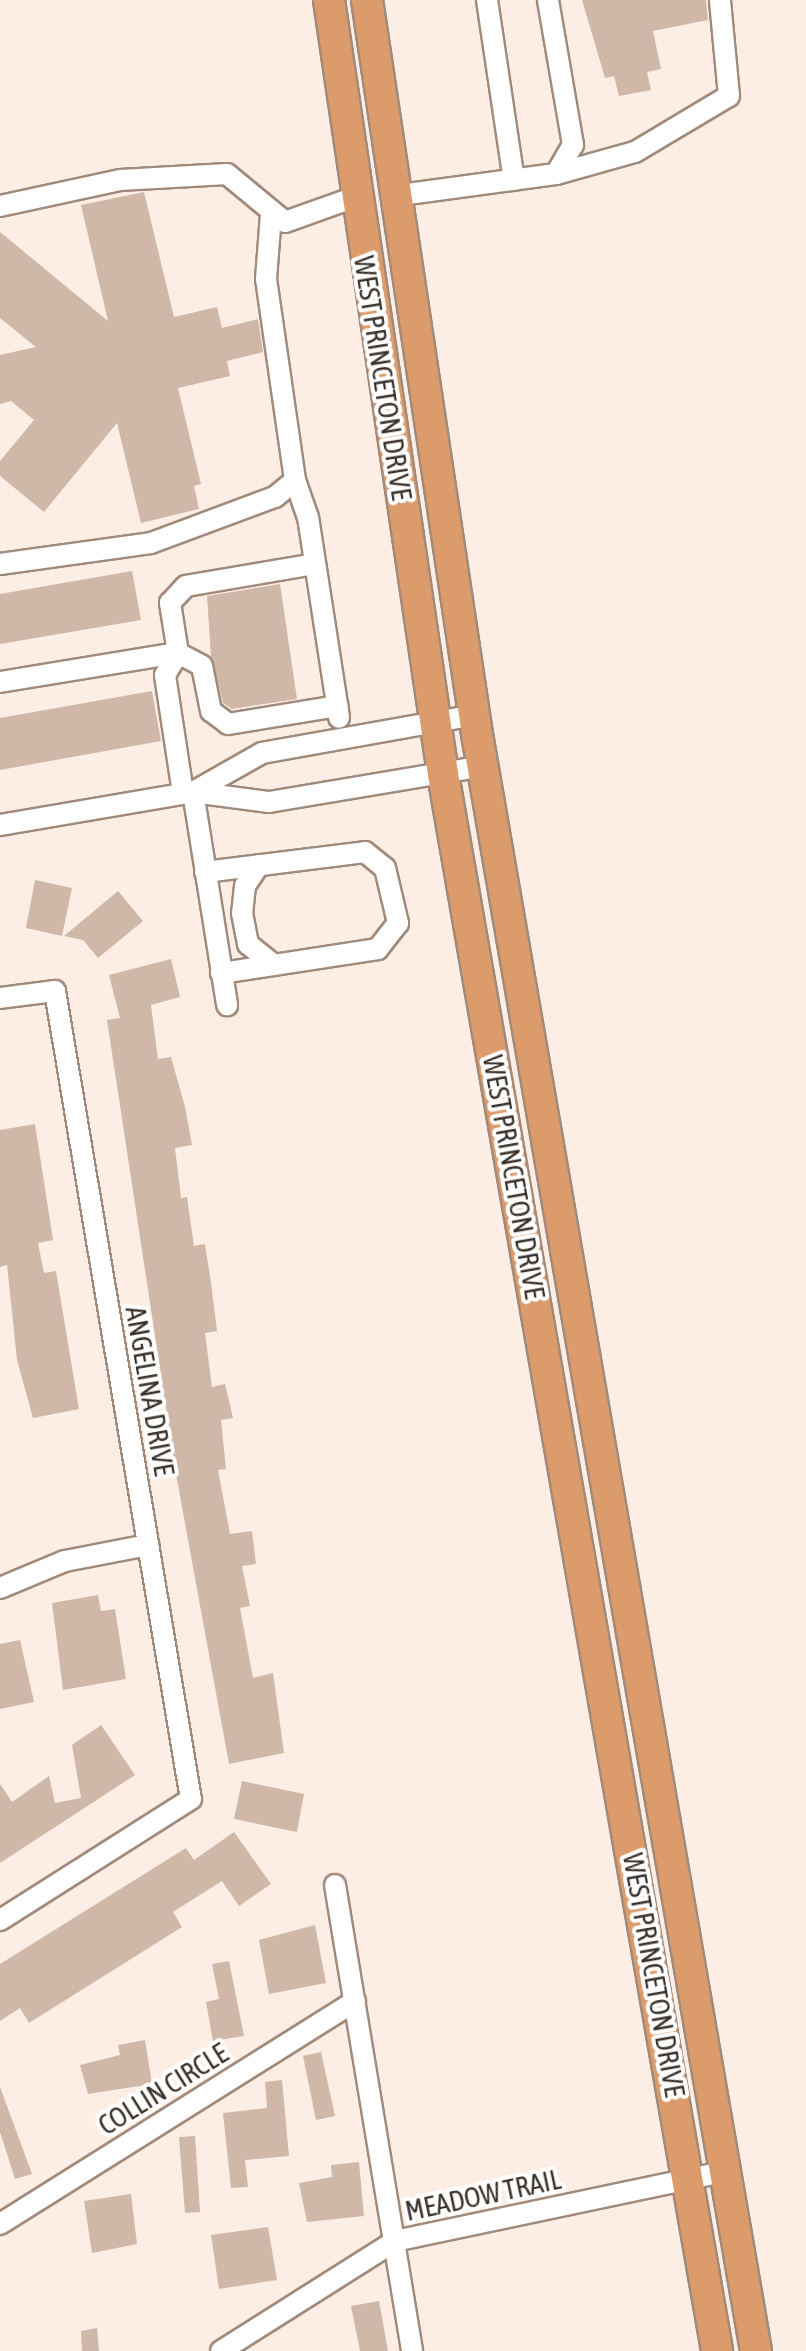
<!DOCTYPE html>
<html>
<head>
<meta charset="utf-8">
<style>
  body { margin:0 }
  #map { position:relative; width:806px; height:2351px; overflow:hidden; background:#fceee4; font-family:"Asap Condensed",sans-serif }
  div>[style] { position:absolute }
  .building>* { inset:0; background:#cfb8a8 }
  .roads { filter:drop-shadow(2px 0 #a08a7b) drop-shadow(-2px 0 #a08a7b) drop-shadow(0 2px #a08a7b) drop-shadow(0 -2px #a08a7b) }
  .minor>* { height:20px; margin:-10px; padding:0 10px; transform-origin:10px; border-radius:10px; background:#fff }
  .highway>* { height:30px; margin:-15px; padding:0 15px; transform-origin:15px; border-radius:15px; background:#dc9b6b }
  span { translate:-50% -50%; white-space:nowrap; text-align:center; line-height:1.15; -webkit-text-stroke:8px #fff; paint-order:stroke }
  .street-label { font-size:28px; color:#3a312b }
</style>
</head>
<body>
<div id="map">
  <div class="building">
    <div style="clip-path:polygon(582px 0,706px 0,708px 20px,653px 31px,661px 69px,647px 72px,651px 90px,619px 96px,614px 76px,605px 78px)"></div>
    <div style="clip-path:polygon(144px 192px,174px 317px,217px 307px,222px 328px,258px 319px,263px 352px,227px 361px,230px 376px,178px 388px,201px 484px,194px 486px,199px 509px,141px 523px,117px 423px,44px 512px,0 476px,0 461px,34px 420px,11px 401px,0 404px,0 355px,36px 347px,0 318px,0 232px,108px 321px,81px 205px)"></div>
    <div style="clip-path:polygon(132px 571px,141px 620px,0 644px,0 594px)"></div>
    <div style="clip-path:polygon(280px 584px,297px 699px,232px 709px,223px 703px,211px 656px,207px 596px)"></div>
    <div style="clip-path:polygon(152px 691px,161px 741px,0 770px,0 718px)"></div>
    <div style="clip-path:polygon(35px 880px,72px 888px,62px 936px,26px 928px)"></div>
    <div style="clip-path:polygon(118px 891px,143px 921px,98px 958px,83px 940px,64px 936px)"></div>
    <div style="clip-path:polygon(171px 959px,180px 997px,151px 1005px,158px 1059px,171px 1057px,185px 1107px,192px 1145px,175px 1148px,181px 1198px,187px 1197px,194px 1246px,205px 1244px,211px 1283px,217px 1331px,205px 1333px,212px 1387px,225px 1384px,233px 1418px,221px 1420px,226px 1469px,218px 1470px,230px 1534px,252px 1531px,256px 1564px,242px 1566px,250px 1606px,240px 1608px,253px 1678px,273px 1673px,284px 1753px,229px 1764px,176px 1474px,107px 1020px,120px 1018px,109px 975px)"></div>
    <div style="clip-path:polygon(35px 1124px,53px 1240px,38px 1243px,44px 1273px,56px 1271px,79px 1409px,33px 1418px,17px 1360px,7px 1265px,0 1267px,0 1130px)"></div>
    <div style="clip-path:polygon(98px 1595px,101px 1611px,115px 1609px,126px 1679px,63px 1690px,52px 1603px)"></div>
    <div style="clip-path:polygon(20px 1640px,34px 1702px,0 1709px,0 1644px)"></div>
    <div style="clip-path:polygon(101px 1725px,135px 1775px,0 1863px,0 1784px,12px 1802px,49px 1776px,55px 1803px,81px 1798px,72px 1745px)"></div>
    <div style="clip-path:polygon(242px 1781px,304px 1794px,297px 1832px,234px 1819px)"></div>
    <div style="clip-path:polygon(234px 1832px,271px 1884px,239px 1906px,222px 1881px,173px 1912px,182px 1927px,29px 2023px,20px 2008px,0 2021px,0 1964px,186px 1848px,194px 1860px)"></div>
    <div style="clip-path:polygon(315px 1925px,326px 1983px,269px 1994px,259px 1940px)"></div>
    <div style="clip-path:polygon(229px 1961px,244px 2036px,213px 2041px,206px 2002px,219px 1999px,212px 1964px)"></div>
    <div style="clip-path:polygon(145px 2040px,152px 2084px,88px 2094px,80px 2065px,120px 2055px,118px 2045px)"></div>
    <div style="clip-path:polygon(321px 2052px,335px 2116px,316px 2120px,303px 2056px)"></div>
    <div style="clip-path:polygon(282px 2080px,289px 2156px,245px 2160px,248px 2187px,231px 2188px,223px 2113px,267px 2108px,265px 2082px)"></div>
    <div style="clip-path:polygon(0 2087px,32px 2174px,15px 2179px,0 2132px)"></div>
    <div style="clip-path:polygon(195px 2136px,200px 2212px,185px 2213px,179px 2137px)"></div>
    <div style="clip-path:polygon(359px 2162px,364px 2216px,307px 2222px,299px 2183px,332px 2177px,331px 2165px)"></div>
    <div style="clip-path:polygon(131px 2194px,137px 2244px,92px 2253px,84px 2201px)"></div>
    <div style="clip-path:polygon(268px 2227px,277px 2280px,219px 2289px,211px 2235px)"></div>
    <div style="clip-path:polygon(379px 2301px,388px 2351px,360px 2351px,351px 2306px)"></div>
    <div style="clip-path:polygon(97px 2328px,99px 2351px,82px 2351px,81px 2331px)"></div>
  </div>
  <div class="roads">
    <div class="minor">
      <div style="left:487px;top:0;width:182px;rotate:81.5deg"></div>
      <div style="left:556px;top:174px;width:82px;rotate:-15.6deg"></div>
      <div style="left:635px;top:152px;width:109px;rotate:-30.8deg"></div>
      <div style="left:729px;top:96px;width:96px;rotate:-95.4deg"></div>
      <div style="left:393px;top:196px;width:164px;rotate:-7.7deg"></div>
      <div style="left:556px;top:174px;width:34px;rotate:-60deg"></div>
      <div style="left:573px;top:145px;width:147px;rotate:-99.8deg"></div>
      <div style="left:0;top:206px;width:123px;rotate:-12.2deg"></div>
      <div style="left:120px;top:180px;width:107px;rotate:-3.2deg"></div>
      <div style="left:227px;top:174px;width:75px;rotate:39.6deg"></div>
      <div style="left:285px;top:222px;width:74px;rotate:-19.7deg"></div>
      <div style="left:295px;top:480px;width:39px;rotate:71deg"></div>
      <div style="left:308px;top:517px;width:203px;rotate:81.2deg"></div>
      <div style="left:0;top:564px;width:152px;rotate:-7.9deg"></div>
      <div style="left:151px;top:543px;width:132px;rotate:-20.4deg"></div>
      <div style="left:275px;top:497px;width:26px;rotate:-40deg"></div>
      <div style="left:295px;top:480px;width:203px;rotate:-98.2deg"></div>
      <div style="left:266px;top:279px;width:65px;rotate:-85.6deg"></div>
      <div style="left:0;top:682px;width:180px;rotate:-9.3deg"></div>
      <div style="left:178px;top:653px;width:51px;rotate:-99.1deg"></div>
      <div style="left:170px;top:603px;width:23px;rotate:-47deg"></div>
      <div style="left:186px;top:586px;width:131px;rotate:-9.7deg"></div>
      <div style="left:475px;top:715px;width:216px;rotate:169.9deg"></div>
      <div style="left:262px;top:753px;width:79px;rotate:150.5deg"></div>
      <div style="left:193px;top:792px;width:77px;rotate:7.5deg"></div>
      <div style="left:269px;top:802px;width:217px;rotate:-9.5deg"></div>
      <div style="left:183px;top:793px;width:119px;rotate:-98.7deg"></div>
      <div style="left:165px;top:675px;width:26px;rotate:-59deg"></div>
      <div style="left:178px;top:653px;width:27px;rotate:28deg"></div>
      <div style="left:202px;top:666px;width:46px;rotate:78.7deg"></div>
      <div style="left:211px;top:711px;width:21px;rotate:37deg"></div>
      <div style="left:228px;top:724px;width:111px;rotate:-9.3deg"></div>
      <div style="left:0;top:825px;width:196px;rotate:-9.7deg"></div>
      <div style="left:193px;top:792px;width:216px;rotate:80.9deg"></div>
      <div style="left:259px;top:865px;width:25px;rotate:124deg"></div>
      <div style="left:245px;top:886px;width:27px;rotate:96deg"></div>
      <div style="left:242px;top:913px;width:32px;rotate:79deg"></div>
      <div style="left:248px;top:944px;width:33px;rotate:39deg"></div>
      <div style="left:205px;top:872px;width:161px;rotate:-7.1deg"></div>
      <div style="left:365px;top:852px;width:26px;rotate:39deg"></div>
      <div style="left:385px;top:868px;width:57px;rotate:76.7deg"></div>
      <div style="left:398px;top:923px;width:33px;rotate:128deg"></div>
      <div style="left:378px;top:949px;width:159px;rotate:171.3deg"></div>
      <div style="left:0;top:998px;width:55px;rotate:-7.3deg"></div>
      <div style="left:55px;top:991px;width:819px;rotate:80.45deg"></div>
      <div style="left:191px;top:1799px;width:226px;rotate:147.6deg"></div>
      <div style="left:0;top:1588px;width:70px;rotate:-22.6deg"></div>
      <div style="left:65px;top:1561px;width:85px;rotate:-10.9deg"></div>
      <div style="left:335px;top:1885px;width:472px;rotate:80.6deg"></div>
      <div style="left:0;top:2224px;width:419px;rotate:-32.1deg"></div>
      <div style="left:221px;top:2351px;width:206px;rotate:-32.3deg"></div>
      <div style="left:395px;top:2241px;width:338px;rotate:-11.9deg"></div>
    </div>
    <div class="highway">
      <div style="left:329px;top:0;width:782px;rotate:81.62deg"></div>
      <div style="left:443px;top:774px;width:1601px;rotate:80.14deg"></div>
      <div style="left:367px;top:0;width:742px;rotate:81.48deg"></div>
      <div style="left:477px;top:734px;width:1641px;rotate:80.21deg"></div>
    </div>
  </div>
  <div class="street-label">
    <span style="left:383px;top:378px;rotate:81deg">WEST PRINCETON DRIVE</span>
    <span style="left:514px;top:1177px;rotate:80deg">WEST PRINCETON DRIVE</span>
    <span style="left:150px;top:1391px;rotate:80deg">ANGELINA DRIVE</span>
    <span style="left:654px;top:1975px;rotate:80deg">WEST PRINCETON DRIVE</span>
    <span style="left:163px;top:2089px;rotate:-32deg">COLLIN CIRCLE</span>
    <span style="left:483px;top:2195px;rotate:-12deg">MEADOW TRAIL</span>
  </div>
</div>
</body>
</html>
